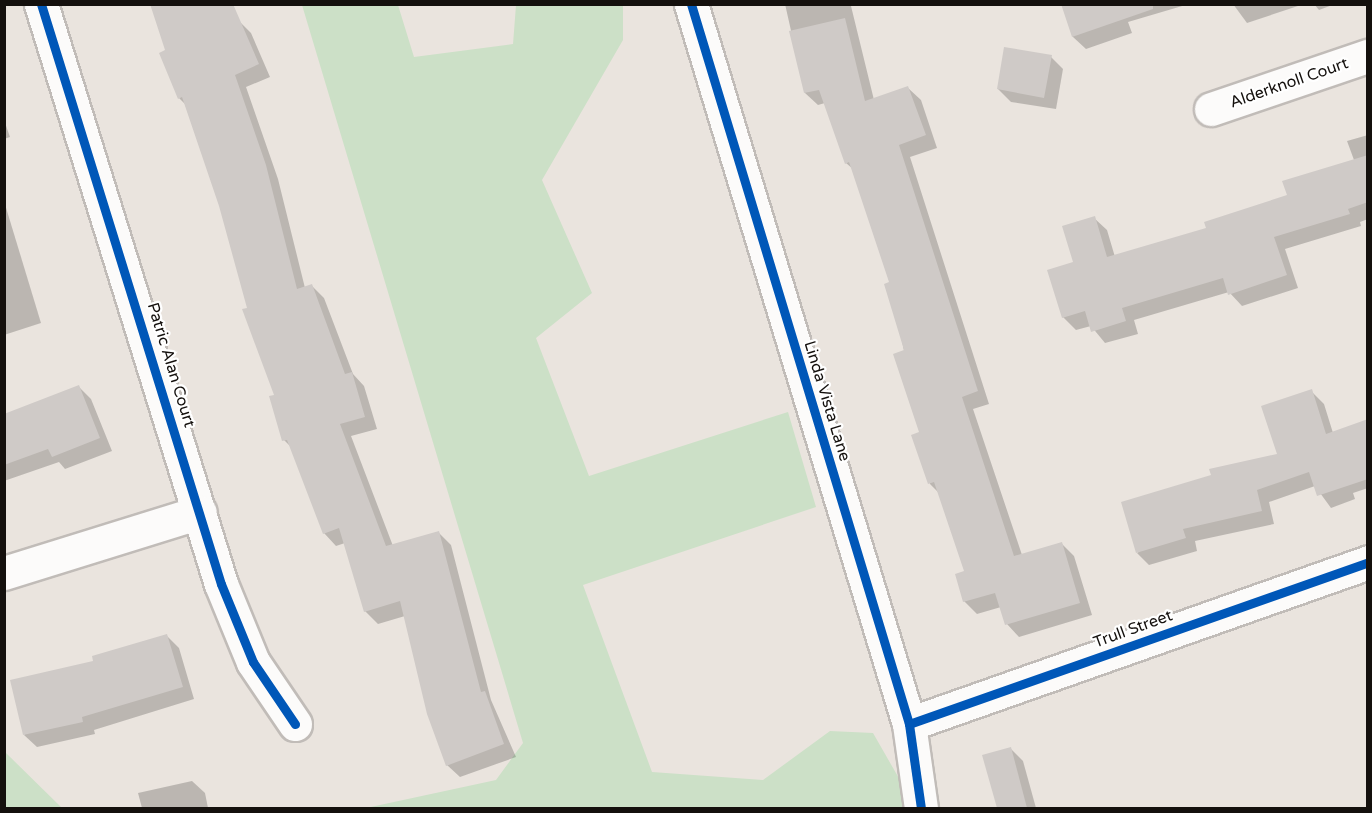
<!DOCTYPE html>
<html>
<head>
<meta charset="utf-8">
<style>
  body { margin:0 }
  #map { position:relative; width:1372px; height:813px; overflow:hidden; background:#eae4de; font-family:"Varela Round",sans-serif }
  div>[style] { position:absolute }
  .green>* { inset:0; background:#cce0c7 }
  .shadow>* { inset:0; background:#0003 }
  .building>* { inset:0; background:#cfcac7 }
  .roads { filter:drop-shadow(2px 0 #c1bcb8) drop-shadow(-2px 0 #c1bcb8) drop-shadow(0 2px #c1bcb8) drop-shadow(0 -2px #c1bcb8) }
  .minor>* { height:33px; margin:-16.5px; padding:0 16.5px; transform-origin:16.5px; border-radius:16.5px; background:#fcfbfa }
  .cycleway>* { height:9px; margin:-4.5px; padding:0 4.5px; transform-origin:4.5px; border-radius:4.5px; background:#0057b8 }
  span { translate:-50% -50%; white-space:nowrap; text-align:center; line-height:1.15; -webkit-text-stroke:4.5px #fff; paint-order:stroke }
  .street-label { font-size:16px; color:#14100d }
  .frame { position:absolute; inset:0; border:6px solid #14100d; pointer-events:none }
</style>
</head>
<body>
<div id="map">
  <div class="green">
    <div style="clip-path:polygon(302px 5px,398px 5px,414px 57px,513px 44px,516px 5px,623px 5px,623px 40px,542px 180px,592px 293px,536px 338px,589px 476px,788px 412px,816px 507px,583px 585px,652px 772px,763px 780px,830px 731px,873px 733px,916px 808px,366px 808px,496px 780px,523px 743px)"></div>
    <div style="clip-path:polygon(4px 752px,5px 752px,62px 808px,5px 808px)"></div>
  </div>
  <div class="shadow">
    <div style="clip-path:polygon(785px 4px,860px 4px,851px 6px,874px 100px,908px 88px,921px 100px,937px 148px,910px 157px,989px 404px,973px 409px,1022px 555px,1061px 543px,1074px 556px,1092px 615px,1019px 637px,1007px 624px,1001px 607px,977px 614px,964px 601px,966px 572px,940px 494px,930px 484px,913px 436px,921px 433px,890px 283px,853px 169px,846px 163px,825px 103px,818px 105px,805px 93px)"></div>
    <div style="clip-path:polygon(1062px 4px,1189px 4px,1128px 22px,1132px 33px,1086px 49px,1073px 37px)"></div>
    <div style="clip-path:polygon(1233px 4px,1304px 4px,1247px 23px)"></div>
    <div style="clip-path:polygon(1314px 4px,1335px 4px,1319px 10px)"></div>
    <div style="clip-path:polygon(238px 20px,251px 33px,270px 77px,246px 87px,278px 179px,305px 288px,312px 286px,324px 298px,353px 374px,364px 386px,377px 429px,351px 436px,393px 546px,438px 532px,451px 545px,491px 700px,516px 757px,460px 777px,447px 765px,405px 616px,378px 624px,365px 611px,345px 543px,336px 546px,324px 533px,292px 448px,284px 440px,276px 396px,220px 206px,185px 104px,179px 98px)"></div>
    <div style="clip-path:polygon(1051px 57px,1063px 69px,1056px 109px,1011px 102px,998px 89px)"></div>
    <div style="clip-path:polygon(4px 120px,10px 137px,4px 139px)"></div>
    <div style="clip-path:polygon(1368px 135px,1368px 219px,1360px 222px,1361px 226px,1285px 249px,1298px 288px,1242px 306px,1229px 292px,1134px 320px,1138px 334px,1105px 343px,1091px 326px,1076px 330px,1063px 317px,1075px 263px,1094px 218px,1107px 230px,1115px 257px,1208px 229px,1289px 196px,1354px 160px,1347px 141px)"></div>
    <div style="clip-path:polygon(4px 201px,41px 323px,4px 335px)"></div>
    <div style="clip-path:polygon(79px 387px,91px 399px,112px 451px,65px 469px,59px 462px,4px 481px,4px 416px)"></div>
    <div style="clip-path:polygon(1311px 391px,1324px 404px,1333px 433px,1368px 421px,1368px 488px,1353px 493px,1355px 499px,1331px 508px,1315px 486px,1269px 502px,1274px 524px,1195px 541px,1197px 551px,1149px 565px,1137px 553px,1279px 455px)"></div>
    <div style="clip-path:polygon(166px 635px,179px 648px,194px 699px,94px 730px,95px 734px,37px 747px,24px 735px,95px 662px)"></div>
    <div style="clip-path:polygon(1011px 749px,1023px 761px,1036px 808px,998px 808px,984px 756px)"></div>
    <div style="clip-path:polygon(192px 781px,205px 793px,208px 808px,142px 808px,138px 793px)"></div>
  </div>
  <div class="building">
    <div style="clip-path:polygon(150px 4px,233px 4px,259px 64px,235px 75px,266px 165px,297px 289px,312px 284px,345px 374px,352px 372px,365px 417px,340px 424px,386px 546px,439px 531px,481px 692px,485px 691px,504px 744px,446px 766px,427px 714px,400px 601px,364px 612px,339px 528px,323px 534px,287px 440px,282px 441px,269px 396px,274px 395px,242px 309px,247px 308px,219px 206px,182px 97px,178px 99px,159px 53px,165px 50px)"></div>
    <div style="clip-path:polygon(1061px 4px,1153px 4px,1153px 9px,1072px 37px)"></div>
    <div style="clip-path:polygon(845px 18px,865px 101px,908px 86px,926px 135px,899px 145px,978px 391px,962px 397px,1014px 556px,1062px 542px,1080px 603px,1005px 625px,995px 593px,963px 602px,955px 574px,964px 571px,934px 482px,928px 484px,911px 435px,919px 432px,893px 354px,904px 350px,884px 284px,889px 282px,849px 162px,845px 164px,819px 90px,804px 93px,789px 31px)"></div>
    <div style="clip-path:polygon(1004px 47px,1052px 55px,1044px 98px,997px 89px)"></div>
    <div style="clip-path:polygon(1368px 155px,1368px 202px,1348px 209px,1350px 214px,1274px 237px,1287px 275px,1228px 295px,1223px 278px,1122px 308px,1126px 321px,1091px 332px,1085px 311px,1062px 318px,1047px 270px,1073px 262px,1062px 226px,1095px 216px,1107px 257px,1206px 228px,1204px 222px,1287px 195px,1282px 181px)"></div>
    <div style="clip-path:polygon(79px 385px,100px 438px,52px 457px,48px 449px,4px 465px,4px 414px)"></div>
    <div style="clip-path:polygon(1312px 389px,1326px 434px,1368px 419px,1368px 479px,1317px 496px,1309px 472px,1257px 490px,1262px 511px,1183px 529px,1186px 538px,1136px 553px,1121px 502px,1211px 475px,1209px 469px,1277px 454px,1261px 406px)"></div>
    <div style="clip-path:polygon(167px 634px,183px 687px,82px 717px,83px 722px,23px 735px,10px 680px,93px 661px,92px 656px)"></div>
    <div style="clip-path:polygon(1011px 747px,1027px 808px,997px 808px,982px 755px)"></div>
  </div>
  <div class="roads">
    <div class="minor">
      <div style="left:41px;top:4px;width:607px;rotate:72.76deg"></div>
      <div style="left:221px;top:584px;width:84px;rotate:67.7deg"></div>
      <div style="left:253px;top:662px;width:75px;rotate:55.9deg"></div>
      <div style="left:691px;top:4px;width:752px;rotate:73.15deg"></div>
      <div style="left:909px;top:724px;width:85px;rotate:81.9deg"></div>
      <div style="left:1211px;top:109px;width:166px;rotate:-18.7deg"></div>
      <div style="left:4px;top:573px;width:205px;rotate:-17.3deg"></div>
      <div style="left:909px;top:724px;width:487px;rotate:-19.4deg"></div>
    </div>
  </div>
  <div class="cycleway">
    <div style="left:41px;top:4px;width:607px;rotate:72.76deg"></div>
    <div style="left:221px;top:584px;width:84px;rotate:67.7deg"></div>
    <div style="left:253px;top:662px;width:75px;rotate:55.9deg"></div>
    <div style="left:691px;top:4px;width:752px;rotate:73.15deg"></div>
    <div style="left:909px;top:724px;width:85px;rotate:81.9deg"></div>
    <div style="left:909px;top:724px;width:487px;rotate:-19.4deg"></div>
  </div>
  <div class="street-label">
    <span style="left:1289px;top:83px;rotate:-19deg">Alderknoll Court</span>
    <span style="left:171px;top:365px;rotate:73deg">Patric Alan Court</span>
    <span style="left:827px;top:401px;rotate:73deg">Linda Vista Lane</span>
    <span style="left:1133px;top:629px;rotate:-20deg">Trull Street</span>
  </div>
  <div class="frame"></div>
</div>
</body>
</html>
